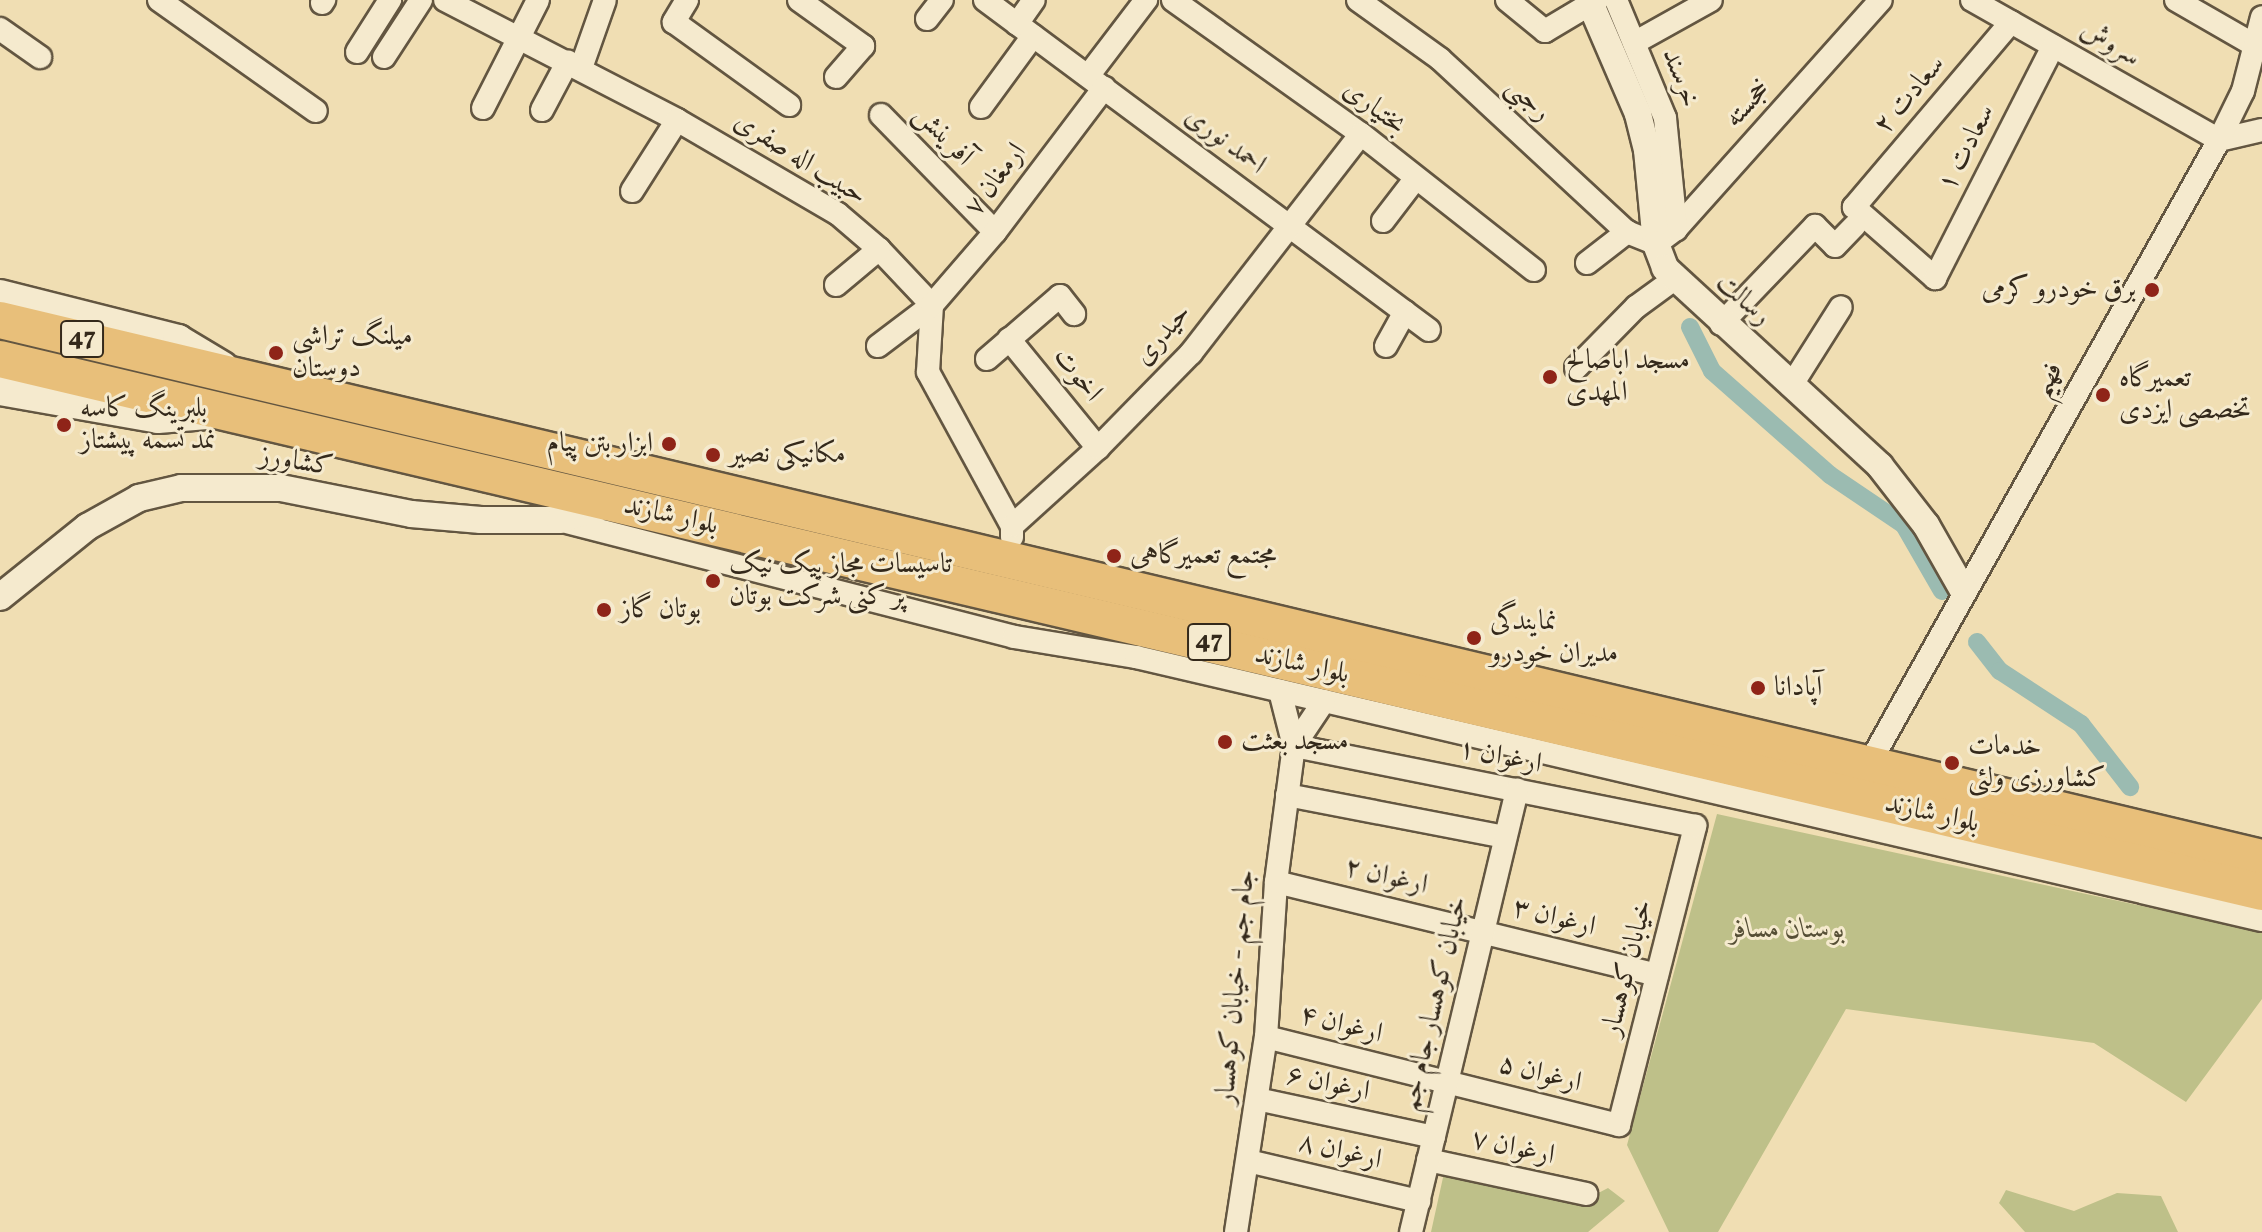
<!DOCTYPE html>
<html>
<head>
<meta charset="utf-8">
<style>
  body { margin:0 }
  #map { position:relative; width:2262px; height:1232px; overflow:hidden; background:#f0deb3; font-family:Vollkorn,Amiri,serif }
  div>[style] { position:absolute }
  .green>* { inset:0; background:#bec089 }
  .canal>* { height:18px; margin:-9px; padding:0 9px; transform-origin:9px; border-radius:9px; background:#9bbbb1 }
  .roads { filter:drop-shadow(2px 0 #635641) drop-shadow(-2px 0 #635641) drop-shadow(0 2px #635641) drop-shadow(0 -2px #635641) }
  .minor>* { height:22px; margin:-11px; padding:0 11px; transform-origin:11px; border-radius:11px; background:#f5eace }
  .tertiary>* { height:26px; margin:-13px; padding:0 13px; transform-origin:13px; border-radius:13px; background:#f5eace }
  .secondary>* { height:30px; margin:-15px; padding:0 15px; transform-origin:15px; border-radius:15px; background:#f5eace }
  .trunk>* { height:36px; margin:-18px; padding:0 18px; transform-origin:18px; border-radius:18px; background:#e8bf7a }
  .dots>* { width:22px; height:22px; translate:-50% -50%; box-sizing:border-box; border:4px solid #f5eace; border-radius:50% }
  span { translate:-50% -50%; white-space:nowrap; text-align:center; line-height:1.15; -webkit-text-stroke:6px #f5eace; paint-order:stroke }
  .shield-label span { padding:2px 6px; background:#f5eace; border:2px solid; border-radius:6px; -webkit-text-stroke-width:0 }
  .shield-label { font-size:26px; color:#34291b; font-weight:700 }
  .street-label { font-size:28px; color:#34291b }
  .poi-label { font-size:28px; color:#34291b }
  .right { translate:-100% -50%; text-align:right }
  .left { translate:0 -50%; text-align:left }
  .park-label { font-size:28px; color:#564f36; font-style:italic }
</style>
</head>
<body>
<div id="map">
  <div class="green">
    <div style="clip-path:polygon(1717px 814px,2262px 932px,2262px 999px,2186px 1102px,2094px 1043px,1846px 1009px,1718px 1232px,1669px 1232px,1627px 1145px)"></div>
    <div style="clip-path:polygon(1444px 1173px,1581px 1202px,1608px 1188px,1625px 1201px,1588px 1232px,1431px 1232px)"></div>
    <div style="clip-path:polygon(2006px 1190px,2074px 1211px,2117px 1193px,2161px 1196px,2178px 1232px,2025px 1232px,1999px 1203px)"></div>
  </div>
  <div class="canal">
    <div style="left:1690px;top:327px;width:49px;rotate:63.4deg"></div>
    <div style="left:1712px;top:371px;width:157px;rotate:41.4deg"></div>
    <div style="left:1830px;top:475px;width:89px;rotate:34deg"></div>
    <div style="left:1904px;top:525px;width:76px;rotate:60.1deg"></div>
    <div style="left:1977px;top:642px;width:37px;rotate:52deg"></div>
    <div style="left:2000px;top:671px;width:97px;rotate:33.2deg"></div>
    <div style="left:2081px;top:724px;width:80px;rotate:52.1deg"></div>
  </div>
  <div class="roads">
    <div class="minor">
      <div style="left:159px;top:0;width:192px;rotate:35.3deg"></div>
      <div style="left:445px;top:0;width:261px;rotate:27.3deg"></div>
      <div style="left:677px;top:120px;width:186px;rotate:30.3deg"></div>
      <div style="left:838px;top:214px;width:54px;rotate:40.5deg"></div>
      <div style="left:879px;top:249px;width:77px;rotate:46.6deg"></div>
      <div style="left:932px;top:305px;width:67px;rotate:93.4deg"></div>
      <div style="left:928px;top:372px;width:175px;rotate:61.4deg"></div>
      <div style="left:687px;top:0;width:26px;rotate:121deg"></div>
      <div style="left:674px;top:22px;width:142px;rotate:35.8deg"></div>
      <div style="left:799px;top:0;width:79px;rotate:35.7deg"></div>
      <div style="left:863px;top:46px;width:41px;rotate:131.1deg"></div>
      <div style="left:985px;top:0;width:553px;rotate:36.62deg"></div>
      <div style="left:1173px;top:0;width:231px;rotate:35.5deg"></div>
      <div style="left:1361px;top:134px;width:220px;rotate:38.2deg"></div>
      <div style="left:1358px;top:0;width:101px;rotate:35.7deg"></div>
      <div style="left:1440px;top:59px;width:255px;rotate:42.8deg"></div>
      <div style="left:1627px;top:232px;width:31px;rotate:22deg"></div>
      <div style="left:1656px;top:244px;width:25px;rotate:-37deg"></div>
      <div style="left:1676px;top:229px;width:307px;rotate:-48.2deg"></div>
      <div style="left:1507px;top:0;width:49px;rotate:39.2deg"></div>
      <div style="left:1545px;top:31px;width:61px;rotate:-30.8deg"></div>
      <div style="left:1616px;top:0;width:128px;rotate:67.4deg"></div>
      <div style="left:1665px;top:118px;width:112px;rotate:84.3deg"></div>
      <div style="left:1972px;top:0;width:284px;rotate:29.5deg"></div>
      <div style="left:2219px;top:140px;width:44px;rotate:-13.1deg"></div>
      <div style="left:2176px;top:0;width:92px;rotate:29.9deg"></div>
      <div style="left:322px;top:3px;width:4px;rotate:-56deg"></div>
      <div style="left:927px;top:19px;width:24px;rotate:-52deg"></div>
      <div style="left:2011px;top:22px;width:243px;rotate:130.3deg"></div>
      <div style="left:1854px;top:207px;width:108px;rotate:41.2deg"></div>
      <div style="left:1935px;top:278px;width:260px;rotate:-63deg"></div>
      <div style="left:1017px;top:24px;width:29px;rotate:-55deg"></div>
      <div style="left:0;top:29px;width:49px;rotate:35deg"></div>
      <div style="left:1634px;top:43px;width:88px;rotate:-29.2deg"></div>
      <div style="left:357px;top:52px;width:62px;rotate:-57.6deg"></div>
      <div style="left:384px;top:57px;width:68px;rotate:-57deg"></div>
      <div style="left:581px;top:68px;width:72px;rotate:-70.6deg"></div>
      <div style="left:1088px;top:76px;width:96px;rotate:-52.7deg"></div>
      <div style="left:981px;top:107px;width:88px;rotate:-53.8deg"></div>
      <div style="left:483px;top:108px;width:121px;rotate:-63deg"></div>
      <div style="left:542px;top:110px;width:55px;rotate:-62deg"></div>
      <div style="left:881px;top:115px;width:163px;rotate:45.7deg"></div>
      <div style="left:632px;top:191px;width:84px;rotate:-57.6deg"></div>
      <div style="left:1383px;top:221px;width:54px;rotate:-52.5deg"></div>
      <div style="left:1587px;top:263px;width:51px;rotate:-37.8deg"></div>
      <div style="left:836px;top:285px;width:56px;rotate:-39.9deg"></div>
      <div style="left:1721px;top:324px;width:136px;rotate:-46.2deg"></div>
      <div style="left:1815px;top:226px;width:28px;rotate:45deg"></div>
      <div style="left:1835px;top:246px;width:28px;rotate:-46deg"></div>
      <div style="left:1009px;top:339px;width:141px;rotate:50.8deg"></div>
      <div style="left:878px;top:346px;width:68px;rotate:-37.2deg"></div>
      <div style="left:932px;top:305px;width:96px;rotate:-49.2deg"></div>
      <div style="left:995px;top:232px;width:181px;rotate:-52.9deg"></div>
      <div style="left:1386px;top:346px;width:39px;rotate:-61deg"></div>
      <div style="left:987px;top:359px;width:96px;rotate:-40.8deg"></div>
      <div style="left:1060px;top:296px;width:23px;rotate:52deg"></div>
      <div style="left:1576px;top:368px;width:86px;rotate:-45.5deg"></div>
      <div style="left:1636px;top:307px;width:46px;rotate:-36.1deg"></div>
      <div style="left:1791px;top:386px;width:93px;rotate:-57.7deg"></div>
      <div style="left:559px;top:520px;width:470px;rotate:14.4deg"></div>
      <div style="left:1014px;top:637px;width:124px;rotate:9.3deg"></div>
      <div style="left:1136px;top:657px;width:1156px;rotate:13.15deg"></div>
      <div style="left:1012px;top:537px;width:11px;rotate:-90deg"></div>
      <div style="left:1012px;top:526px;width:116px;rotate:-42.2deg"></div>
      <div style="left:1098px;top:448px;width:133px;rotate:-45.6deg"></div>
      <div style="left:1191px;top:353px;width:277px;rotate:-52.2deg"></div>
      <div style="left:1294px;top:746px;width:54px;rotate:-56.3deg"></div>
      <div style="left:1868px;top:766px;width:718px;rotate:-60.72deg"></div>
      <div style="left:2219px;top:140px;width:55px;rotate:-63.9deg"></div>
      <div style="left:2243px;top:91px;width:76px;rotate:-75.6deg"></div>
      <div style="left:1287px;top:795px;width:222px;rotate:10.9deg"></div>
      <div style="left:1276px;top:882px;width:392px;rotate:13.7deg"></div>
      <div style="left:1266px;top:1037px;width:364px;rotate:14deg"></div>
      <div style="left:1619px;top:1125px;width:309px;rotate:-75.7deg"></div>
      <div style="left:1695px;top:826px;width:409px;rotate:-168.7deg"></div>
      <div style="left:1257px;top:1099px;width:181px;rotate:12.1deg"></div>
      <div style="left:1428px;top:1160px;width:162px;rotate:12.1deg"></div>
      <div style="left:1248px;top:1161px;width:176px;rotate:13.2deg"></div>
      <div style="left:1236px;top:1232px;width:197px;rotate:-81.3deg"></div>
      <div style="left:1266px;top:1037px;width:155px;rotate:-86.3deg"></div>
      <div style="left:1276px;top:882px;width:137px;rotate:-82.5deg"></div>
      <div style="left:1294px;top:746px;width:57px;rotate:-104.3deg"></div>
      <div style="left:1411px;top:1232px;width:455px;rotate:-76.5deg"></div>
    </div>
    <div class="tertiary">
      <div style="left:1589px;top:0;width:124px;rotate:66.7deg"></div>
      <div style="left:1638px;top:114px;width:37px;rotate:76deg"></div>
      <div style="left:1647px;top:150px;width:94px;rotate:84.5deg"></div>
      <div style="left:1656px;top:244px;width:26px;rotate:69deg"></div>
      <div style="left:1665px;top:268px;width:292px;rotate:42.6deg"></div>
      <div style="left:1880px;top:466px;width:75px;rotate:52.1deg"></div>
      <div style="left:1926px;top:525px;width:75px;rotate:60.4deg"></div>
      <div style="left:0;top:597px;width:112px;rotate:-38.8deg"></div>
      <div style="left:87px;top:527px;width:60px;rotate:-29.1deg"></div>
      <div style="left:139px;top:498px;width:43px;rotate:-13.4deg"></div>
      <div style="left:181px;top:488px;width:100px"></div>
      <div style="left:281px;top:488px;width:133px;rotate:11.3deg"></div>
      <div style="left:411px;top:514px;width:70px;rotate:4.9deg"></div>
      <div style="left:481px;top:520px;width:78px"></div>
      <div style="left:559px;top:520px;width:57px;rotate:-17.5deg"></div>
    </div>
    <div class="secondary">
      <div style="left:0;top:295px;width:184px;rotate:14.2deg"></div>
      <div style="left:178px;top:340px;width:52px;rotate:31deg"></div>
      <div style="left:0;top:390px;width:160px;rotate:10deg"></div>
      <div style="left:158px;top:418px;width:49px;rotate:-4.7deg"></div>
    </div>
    <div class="trunk">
      <div style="left:0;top:320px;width:2325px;rotate:13.38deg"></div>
      <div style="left:0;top:359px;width:2324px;rotate:13.26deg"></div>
    </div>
  </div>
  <div class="dots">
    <div style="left:2152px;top:290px;background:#8f2418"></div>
    <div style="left:276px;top:353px;background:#8f2418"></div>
    <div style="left:1550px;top:377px;background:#8f2418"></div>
    <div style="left:2103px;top:395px;background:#8f2418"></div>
    <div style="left:64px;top:425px;background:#8f2418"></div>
    <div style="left:669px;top:444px;background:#8f2418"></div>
    <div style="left:713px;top:455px;background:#8f2418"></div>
    <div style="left:1114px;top:556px;background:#8f2418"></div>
    <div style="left:713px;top:581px;background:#8f2418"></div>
    <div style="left:604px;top:610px;background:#8f2418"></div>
    <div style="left:1474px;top:638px;background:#8f2418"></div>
    <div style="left:1758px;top:688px;background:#8f2418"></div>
    <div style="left:1225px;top:742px;background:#8f2418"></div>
    <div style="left:1952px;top:763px;background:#8f2418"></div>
  </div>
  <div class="shield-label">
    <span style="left:82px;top:339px">47</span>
    <span style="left:1209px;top:642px">47</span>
  </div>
  <div class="street-label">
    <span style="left:2110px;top:44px;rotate:30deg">سروش</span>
    <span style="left:1680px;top:78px;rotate:69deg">خرسند</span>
    <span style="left:1910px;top:95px;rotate:-50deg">سعادت ۲</span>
    <span style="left:1528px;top:100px;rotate:43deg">رجبی</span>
    <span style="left:1748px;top:104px;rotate:-48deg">خجسته</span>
    <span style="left:1374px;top:108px;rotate:37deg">بختیاری</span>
    <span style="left:943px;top:136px;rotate:46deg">آفرینش</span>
    <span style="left:1225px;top:141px;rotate:37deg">احمد نوری</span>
    <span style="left:1967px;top:148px;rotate:-63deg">سعادت ۱</span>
    <span style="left:800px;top:159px;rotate:32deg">حبیب اله صفری</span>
    <span style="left:996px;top:180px;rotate:-53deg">ارمغان ۷</span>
    <span style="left:1743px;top:300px;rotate:42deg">رسالت</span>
    <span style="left:1163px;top:335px;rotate:-49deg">حیدری</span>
    <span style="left:1077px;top:375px;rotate:51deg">اخوت</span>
    <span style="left:2048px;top:380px;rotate:-60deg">فهیم</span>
    <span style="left:296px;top:462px;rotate:9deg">کشاورز</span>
    <span style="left:671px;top:516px;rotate:13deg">بلوار شازند</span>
    <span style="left:1302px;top:665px;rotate:13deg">بلوار شازند</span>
    <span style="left:1500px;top:757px;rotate:11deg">ارغوان ۱</span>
    <span style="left:1932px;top:814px;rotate:13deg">بلوار شازند</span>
    <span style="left:1386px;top:877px;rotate:13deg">ارغوان ۲</span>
    <span style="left:1554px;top:918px;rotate:14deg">ارغوان ۳</span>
    <span style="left:1628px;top:968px;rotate:-76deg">خیابان کوهسار</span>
    <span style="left:1236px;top:987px;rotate:-85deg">جام جم - خیابان کوهسار</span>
    <span style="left:1435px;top:1004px;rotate:-77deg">خیابان کوهسار جام جم</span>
    <span style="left:1341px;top:1025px;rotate:14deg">ارغوان ۴</span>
    <span style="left:1540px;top:1074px;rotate:14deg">ارغوان ۵</span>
    <span style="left:1328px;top:1084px;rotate:12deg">ارغوان ۶</span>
    <span style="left:1513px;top:1148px;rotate:12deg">ارغوان ۷</span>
    <span style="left:1340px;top:1152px;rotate:13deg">ارغوان ۸</span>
  </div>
  <div class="poi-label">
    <span class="right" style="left:2136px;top:290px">برق خودرو کرمی</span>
    <span class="left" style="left:292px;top:353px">میلنگ تراشی<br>دوستان</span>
    <span class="left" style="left:1566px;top:377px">مسجد اباصالح<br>المهدی</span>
    <span class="left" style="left:2119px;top:395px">تعمیرگاه<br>تخصصی ایزدی</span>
    <span class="left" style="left:80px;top:425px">بلبرینگ کاسه<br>نمد تسمه پیشتاز</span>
    <span class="right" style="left:653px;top:444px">ابزار بتن پیام</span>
    <span class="left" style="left:729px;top:455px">مکانیکی نصیر</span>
    <span class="left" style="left:1130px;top:556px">مجتمع تعمیرگاهی</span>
    <span class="left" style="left:729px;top:581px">تاسیسات مجاز پیک نیک<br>پر کنی شرکت بوتان</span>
    <span class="left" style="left:620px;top:610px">بوتان گاز</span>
    <span class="left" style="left:1490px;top:638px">نمایندگی<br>مدیران خودرو</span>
    <span class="left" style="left:1774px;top:688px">آپادانا</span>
    <span class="left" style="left:1241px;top:742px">مسجد بعثت</span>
    <span class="left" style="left:1968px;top:763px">خدمات<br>کشاورزی ولئی</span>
  </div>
  <div class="park-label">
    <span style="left:1787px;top:930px">بوستان مسافر</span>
  </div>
</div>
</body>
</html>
